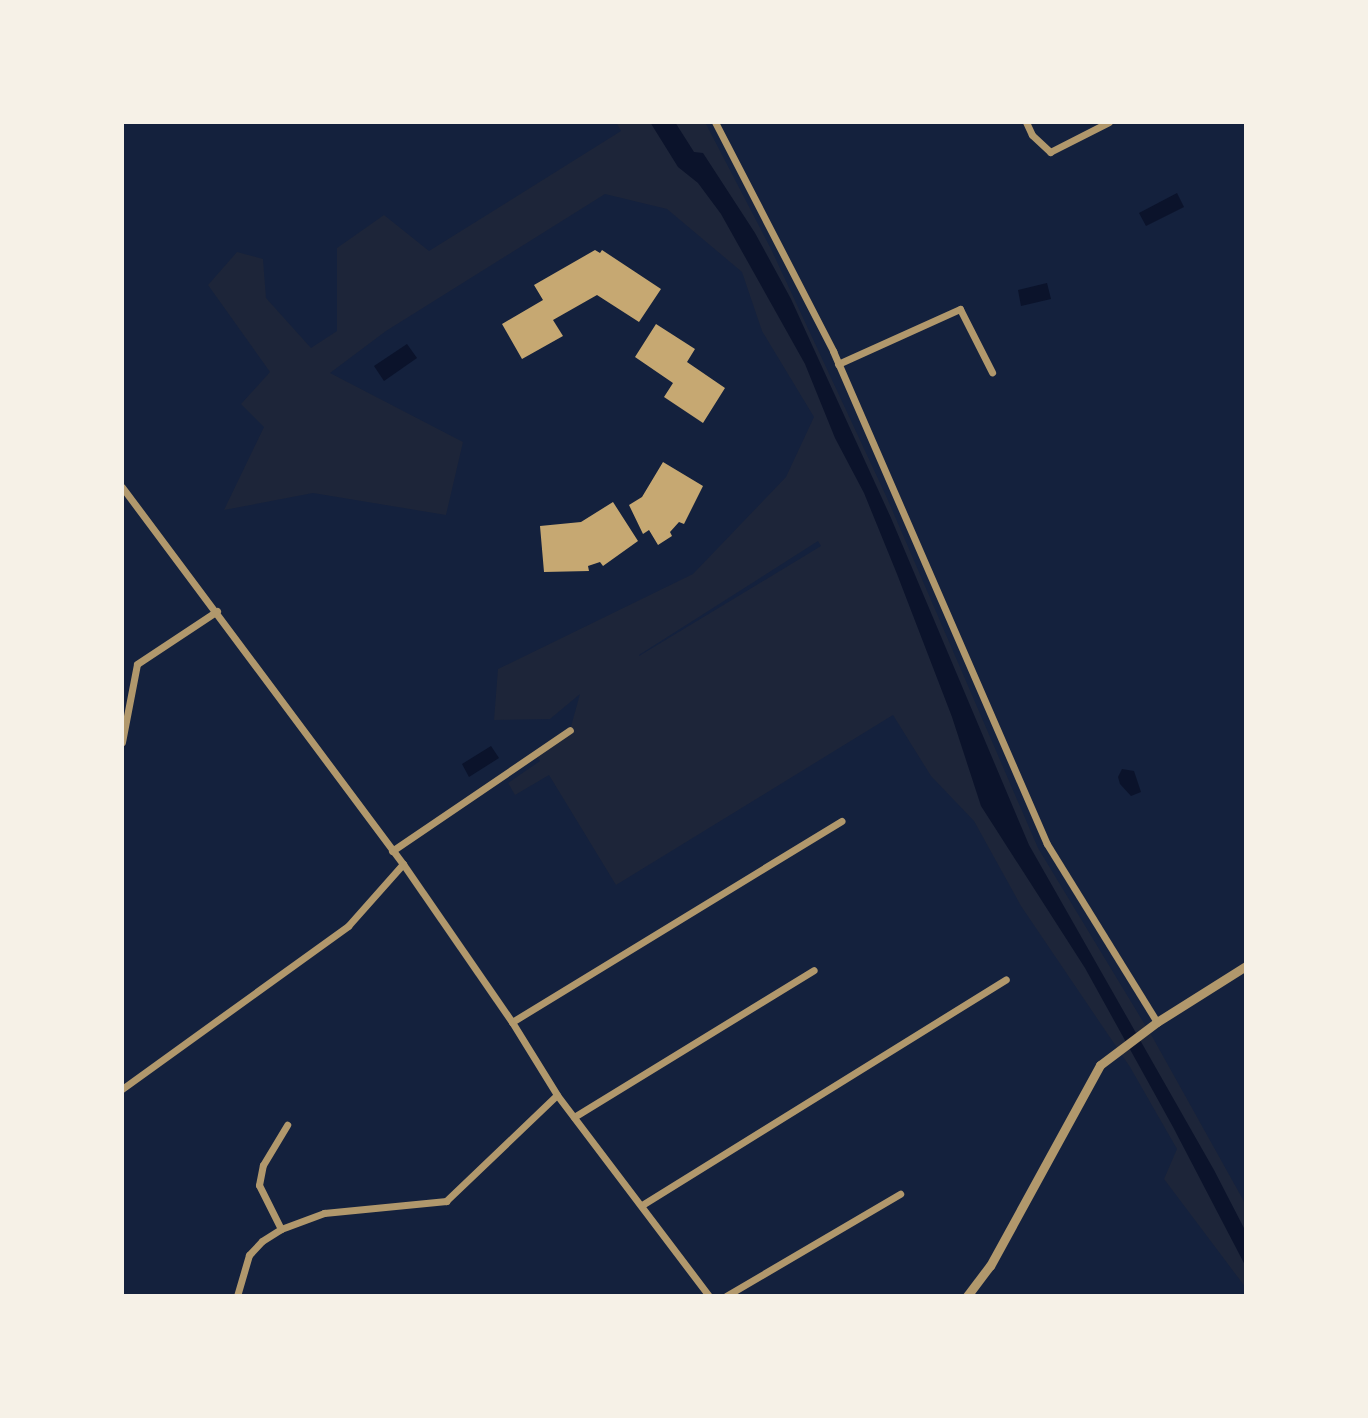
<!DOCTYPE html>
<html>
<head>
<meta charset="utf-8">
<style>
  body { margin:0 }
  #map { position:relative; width:1368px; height:1418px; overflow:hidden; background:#14213d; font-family:Lato,sans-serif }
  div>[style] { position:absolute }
  .green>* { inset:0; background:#1d2539 }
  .water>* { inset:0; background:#0b132b }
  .building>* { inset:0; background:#c6a872 }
  .minor>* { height:7px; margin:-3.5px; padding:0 3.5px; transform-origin:3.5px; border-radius:3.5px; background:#b1986c }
  .tertiary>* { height:9px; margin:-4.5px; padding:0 4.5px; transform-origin:4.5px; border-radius:4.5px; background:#b1986c }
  span { translate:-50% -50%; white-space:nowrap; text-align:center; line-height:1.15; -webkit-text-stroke:6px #f6f1e7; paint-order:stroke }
  .frame { position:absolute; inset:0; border:124px solid #f6f1e7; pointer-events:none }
</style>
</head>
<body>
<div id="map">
  <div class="green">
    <div style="clip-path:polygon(evenodd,616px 122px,705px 122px,771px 249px,887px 498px,1038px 848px,1153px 1038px,1246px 1205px,1246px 1288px,1164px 1179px,1177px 1149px,1130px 1067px,1021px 906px,974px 821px,931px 776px,893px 715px,616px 885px,549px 775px,515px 795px,508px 783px,540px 761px,537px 755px,570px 730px,580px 694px,550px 719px,494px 720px,498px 669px,693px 574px,786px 477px,814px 417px,762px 331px,742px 272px,667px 209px,605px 194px,386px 331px,330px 373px,463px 442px,446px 515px,313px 493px,224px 510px,264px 427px,241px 404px,270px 372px,208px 285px,237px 252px,263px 259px,266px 298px,311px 348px,337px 331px,337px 248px,384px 215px,429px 251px,621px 131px,616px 122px,818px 541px,821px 546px,639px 656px,639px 655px,818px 541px)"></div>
  </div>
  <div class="water">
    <div style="clip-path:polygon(650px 122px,675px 122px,694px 152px,703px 153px,755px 233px,791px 299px,891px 518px,1029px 845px,1214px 1170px,1246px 1232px,1246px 1267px,1173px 1127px,1085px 968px,981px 806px,952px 717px,897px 574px,864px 493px,835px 438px,805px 364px,721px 214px,698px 183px,678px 167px)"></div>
    <div style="clip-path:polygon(1177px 193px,1184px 207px,1146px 226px,1139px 213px)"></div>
    <div style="clip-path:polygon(1047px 283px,1051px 299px,1021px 306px,1018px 290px)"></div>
    <div style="clip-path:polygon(407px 344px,417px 358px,384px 381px,374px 366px)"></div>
    <div style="clip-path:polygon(491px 746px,499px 758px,469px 777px,462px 764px)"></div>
    <div style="clip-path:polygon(1122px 769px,1134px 771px,1141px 792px,1131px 796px,1120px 784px,1118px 777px)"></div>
  </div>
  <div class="building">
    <div style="clip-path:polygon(595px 250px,600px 253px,602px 250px,661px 289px,639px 322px,597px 295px,553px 320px,563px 336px,522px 359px,502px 324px,543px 300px,534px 285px)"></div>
    <div style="clip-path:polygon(656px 324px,695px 349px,687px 362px,725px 388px,703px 423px,664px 397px,673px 383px,635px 357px)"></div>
    <div style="clip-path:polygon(663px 462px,703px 486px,684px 524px,679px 522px,670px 532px,672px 536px,658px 545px,649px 530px,643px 534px,629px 505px,642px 497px)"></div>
    <div style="clip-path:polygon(613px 502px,638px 541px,603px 566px,600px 562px,588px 566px,589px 571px,544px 572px,540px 526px,581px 522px)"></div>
  </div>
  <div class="minor">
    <div style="left:715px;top:122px;width:258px;rotate:62.7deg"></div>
    <div style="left:833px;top:351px;width:537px;rotate:66.54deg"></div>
    <div style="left:1047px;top:844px;width:209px;rotate:58.3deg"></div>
    <div style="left:1026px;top:122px;width:14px;rotate:65deg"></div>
    <div style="left:1032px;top:135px;width:25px;rotate:43deg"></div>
    <div style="left:1050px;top:152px;width:66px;rotate:-27deg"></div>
    <div style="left:838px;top:364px;width:134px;rotate:-24.3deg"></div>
    <div style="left:960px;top:309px;width:71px;rotate:63.1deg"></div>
    <div style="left:122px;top:487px;width:470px;rotate:53.3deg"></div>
    <div style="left:403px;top:864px;width:192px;rotate:55.4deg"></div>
    <div style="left:512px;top:1022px;width:86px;rotate:58.3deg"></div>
    <div style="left:557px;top:1095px;width:252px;rotate:52.9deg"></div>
    <div style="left:122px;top:742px;width:79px;rotate:-79.1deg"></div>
    <div style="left:137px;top:664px;width:96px;rotate:-33.5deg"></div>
    <div style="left:392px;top:851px;width:215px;rotate:-34.2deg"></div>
    <div style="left:512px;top:1022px;width:386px;rotate:-31.4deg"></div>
    <div style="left:122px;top:1089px;width:279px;rotate:-35.8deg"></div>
    <div style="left:348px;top:926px;width:83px;rotate:-48.4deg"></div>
    <div style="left:574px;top:1117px;width:281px;rotate:-31.5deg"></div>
    <div style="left:642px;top:1205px;width:428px;rotate:-31.8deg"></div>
    <div style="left:281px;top:1229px;width:49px;rotate:-116.6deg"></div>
    <div style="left:259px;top:1185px;width:20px;rotate:-79deg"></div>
    <div style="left:263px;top:1165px;width:47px;rotate:-59deg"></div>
    <div style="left:237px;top:1296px;width:43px;rotate:-73.7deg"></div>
    <div style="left:249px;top:1255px;width:19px;rotate:-47deg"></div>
    <div style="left:262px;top:1241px;width:22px;rotate:-32deg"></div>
    <div style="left:281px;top:1229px;width:46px;rotate:-20.4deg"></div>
    <div style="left:324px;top:1213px;width:123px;rotate:-5.6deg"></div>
    <div style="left:446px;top:1201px;width:153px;rotate:-43.7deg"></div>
    <div style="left:726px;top:1296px;width:202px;rotate:-30.4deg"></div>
  </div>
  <div class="tertiary">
    <div style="left:967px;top:1296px;width:38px;rotate:-53deg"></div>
    <div style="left:990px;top:1266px;width:229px;rotate:-61.3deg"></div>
    <div style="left:1100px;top:1065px;width:71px;rotate:-37deg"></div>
    <div style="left:1157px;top:1022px;width:105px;rotate:-32.2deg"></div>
  </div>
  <div class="frame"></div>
</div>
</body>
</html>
